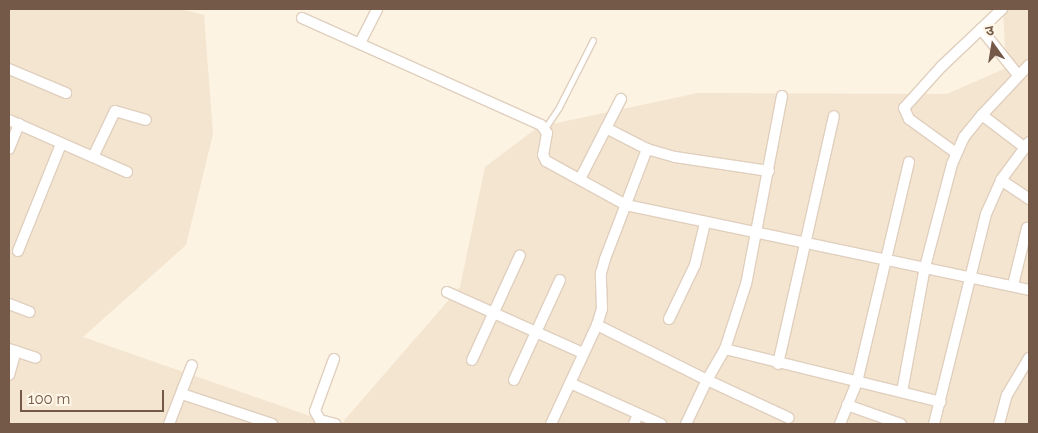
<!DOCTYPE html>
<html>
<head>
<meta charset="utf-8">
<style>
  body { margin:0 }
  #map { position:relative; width:1038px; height:433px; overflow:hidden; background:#fcf3e2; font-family:Raleway,"Noto Sans Devanagari",sans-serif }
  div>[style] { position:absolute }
  .residential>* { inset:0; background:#f4e5d0 }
  .roads { filter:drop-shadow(1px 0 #e0cfbe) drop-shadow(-1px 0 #e0cfbe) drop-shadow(0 1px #e0cfbe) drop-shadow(0 -1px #e0cfbe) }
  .lane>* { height:5px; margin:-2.5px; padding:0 2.5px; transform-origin:2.5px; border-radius:2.5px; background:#fff }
  .street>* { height:10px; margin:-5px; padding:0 5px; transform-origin:5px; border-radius:5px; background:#fff }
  span { translate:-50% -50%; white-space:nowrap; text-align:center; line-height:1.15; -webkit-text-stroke:5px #fff7e8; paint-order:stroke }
  .frame { position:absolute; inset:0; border:10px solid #745948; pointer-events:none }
  .north { position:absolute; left:968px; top:20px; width:50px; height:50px; -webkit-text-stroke:4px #fff7e8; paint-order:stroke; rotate:347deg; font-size:14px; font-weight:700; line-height:20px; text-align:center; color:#745948 }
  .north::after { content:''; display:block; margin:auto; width:18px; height:22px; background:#745948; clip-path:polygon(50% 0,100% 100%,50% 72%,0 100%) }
  .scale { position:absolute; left:20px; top:390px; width:144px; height:22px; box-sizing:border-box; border:2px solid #745948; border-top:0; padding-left:6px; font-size:15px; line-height:18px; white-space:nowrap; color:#745948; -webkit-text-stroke:4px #fff7e8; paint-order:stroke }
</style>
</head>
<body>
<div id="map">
  <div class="residential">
    <div style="clip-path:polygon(9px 9px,181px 9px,204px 15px,213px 134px,186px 245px,83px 337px,333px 424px,9px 424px)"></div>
    <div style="clip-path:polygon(1003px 9px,1029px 9px,1029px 424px,341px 424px,460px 287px,485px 167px,538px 127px,698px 93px,947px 94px,1006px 68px)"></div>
  </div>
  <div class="roads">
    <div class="lane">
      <div style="left:545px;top:128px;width:25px;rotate:-56deg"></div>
      <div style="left:559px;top:107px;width:75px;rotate:-63.1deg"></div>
    </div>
    <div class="street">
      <div style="left:302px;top:18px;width:262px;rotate:24.1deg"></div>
      <div style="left:541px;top:125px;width:10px;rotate:53deg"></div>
      <div style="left:547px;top:133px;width:22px;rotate:100deg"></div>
      <div style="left:543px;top:155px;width:7px;rotate:63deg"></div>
      <div style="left:546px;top:161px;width:91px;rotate:28.8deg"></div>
      <div style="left:626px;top:205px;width:412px;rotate:11.9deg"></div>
      <div style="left:981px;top:29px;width:59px;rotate:51.2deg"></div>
      <div style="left:360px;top:43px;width:38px;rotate:-63deg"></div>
      <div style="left:9px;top:69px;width:62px;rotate:22.8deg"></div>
      <div style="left:782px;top:96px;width:191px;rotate:100.8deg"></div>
      <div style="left:746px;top:284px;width:68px;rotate:107.9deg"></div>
      <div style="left:725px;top:349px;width:222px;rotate:13.8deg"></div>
      <div style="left:982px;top:115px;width:69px;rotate:-46.8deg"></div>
      <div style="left:9px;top:120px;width:129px;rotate:23.8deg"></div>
      <div style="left:606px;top:128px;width:46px;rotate:27.1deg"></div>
      <div style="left:647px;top:149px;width:29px;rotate:16deg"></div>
      <div style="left:675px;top:157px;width:95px;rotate:8.5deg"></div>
      <div style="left:9px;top:149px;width:27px;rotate:-68deg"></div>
      <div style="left:956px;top:153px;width:58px;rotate:-144.1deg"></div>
      <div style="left:909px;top:119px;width:12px;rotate:-114deg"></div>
      <div style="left:904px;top:108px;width:57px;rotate:-47.9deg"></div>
      <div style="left:942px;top:66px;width:83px;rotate:-43.5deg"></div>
      <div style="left:93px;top:157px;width:51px;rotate:-64.4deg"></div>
      <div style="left:115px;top:111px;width:32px;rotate:16deg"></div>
      <div style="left:580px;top:179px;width:90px;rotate:-62.9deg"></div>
      <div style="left:1001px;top:180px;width:34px;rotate:34deg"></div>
      <div style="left:18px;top:251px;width:115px;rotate:-68.1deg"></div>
      <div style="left:1013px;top:285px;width:59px;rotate:-76.2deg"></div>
      <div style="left:447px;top:292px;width:149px;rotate:24.2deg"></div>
      <div style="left:9px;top:304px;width:22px;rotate:21deg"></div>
      <div style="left:669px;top:319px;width:60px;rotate:-64.3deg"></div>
      <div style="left:695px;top:265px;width:43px;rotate:-76.6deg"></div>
      <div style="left:597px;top:325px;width:123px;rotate:26.6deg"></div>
      <div style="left:707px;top:380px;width:36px;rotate:-60deg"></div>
      <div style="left:9px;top:349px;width:28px;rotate:18deg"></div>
      <div style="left:334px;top:359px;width:55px;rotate:110.1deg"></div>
      <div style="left:315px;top:411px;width:10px;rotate:61deg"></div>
      <div style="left:320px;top:420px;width:16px;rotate:15deg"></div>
      <div style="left:472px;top:360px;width:115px;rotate:-65.4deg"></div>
      <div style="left:778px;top:364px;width:254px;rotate:-77.3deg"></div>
      <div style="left:9px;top:375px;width:25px;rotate:-74deg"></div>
      <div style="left:514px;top:380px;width:110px;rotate:-65.3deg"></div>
      <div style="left:570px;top:383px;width:100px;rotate:24.3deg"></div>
      <div style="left:902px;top:392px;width:127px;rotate:-79.6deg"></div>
      <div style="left:925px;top:267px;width:106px;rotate:-75.3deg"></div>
      <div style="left:952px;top:164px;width:30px;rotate:-66deg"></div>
      <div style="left:964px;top:137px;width:28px;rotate:-51deg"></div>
      <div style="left:982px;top:115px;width:53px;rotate:37.3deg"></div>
      <div style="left:182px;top:394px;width:95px;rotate:18.4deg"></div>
      <div style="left:847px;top:405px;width:57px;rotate:19.4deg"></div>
      <div style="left:169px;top:424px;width:63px;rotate:-68.7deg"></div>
      <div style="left:551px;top:424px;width:109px;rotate:-65.1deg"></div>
      <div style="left:597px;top:325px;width:17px;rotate:-73deg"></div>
      <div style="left:602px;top:309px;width:36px;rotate:-92deg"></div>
      <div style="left:601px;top:273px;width:15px;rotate:-74deg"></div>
      <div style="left:605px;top:259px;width:118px;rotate:-69.1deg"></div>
      <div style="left:634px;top:424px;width:11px;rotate:-68deg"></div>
      <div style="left:686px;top:424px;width:49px;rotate:-64.5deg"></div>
      <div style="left:707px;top:380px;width:90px;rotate:24.9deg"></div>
      <div style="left:840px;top:424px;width:45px;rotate:-68deg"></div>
      <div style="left:857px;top:382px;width:226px;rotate:-76.7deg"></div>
      <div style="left:934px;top:424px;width:216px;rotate:-76.1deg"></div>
      <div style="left:986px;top:214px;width:37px;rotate:-66deg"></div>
      <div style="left:1001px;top:180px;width:47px;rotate:-53.6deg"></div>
      <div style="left:999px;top:424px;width:30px;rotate:-75deg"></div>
      <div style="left:1007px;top:395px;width:43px;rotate:-59.3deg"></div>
    </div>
  </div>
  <div class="frame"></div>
  <div class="north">उ</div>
  <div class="scale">100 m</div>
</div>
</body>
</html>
